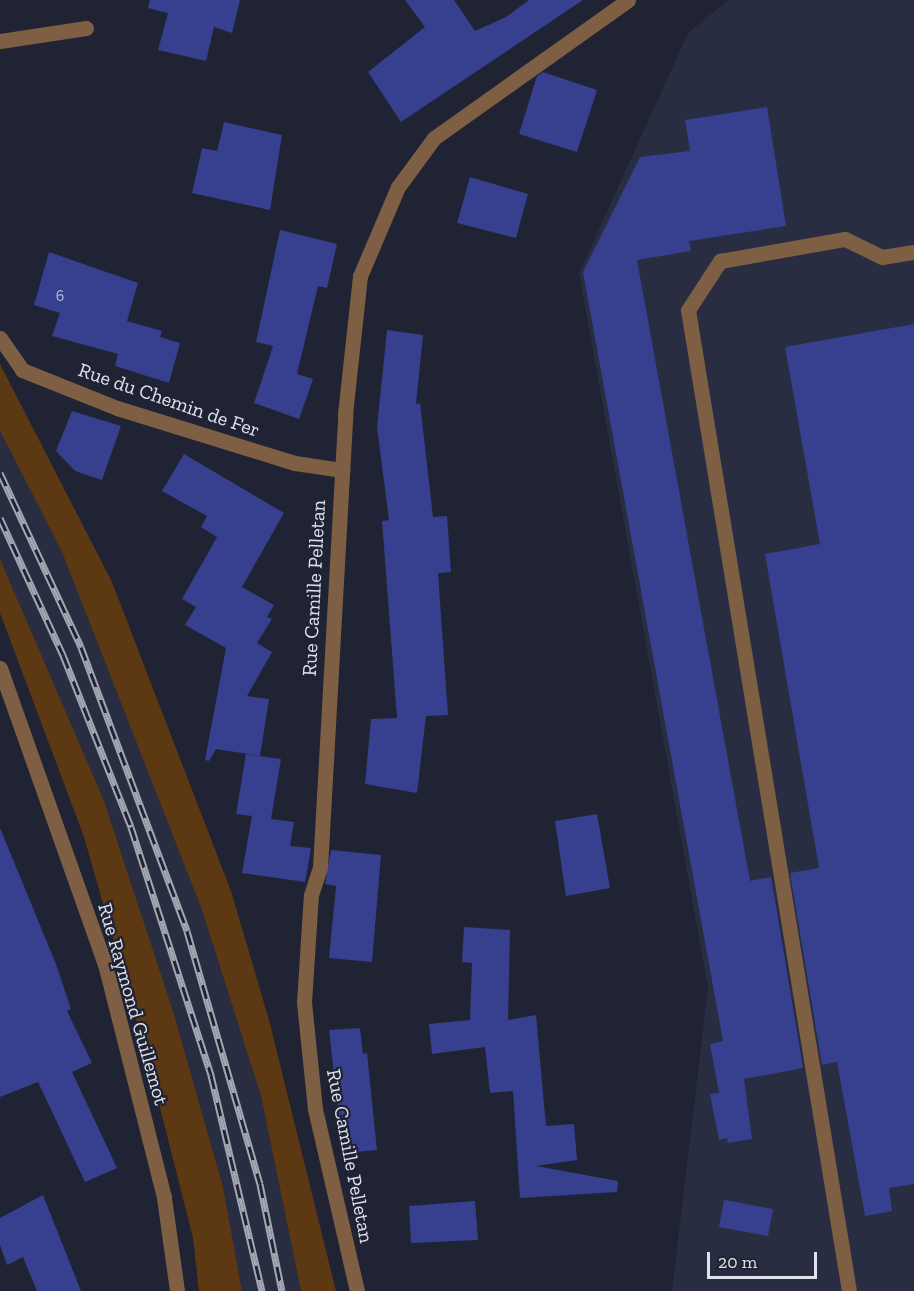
<!DOCTYPE html>
<html>
<head>
<meta charset="utf-8">
<style>
  body { margin:0 }
  #map { position:relative; width:914px; height:1291px; overflow:hidden; background:#1f2333; font-family:"Zilla Slab",serif }
  div>[style] { position:absolute }
  .built>* { inset:0; background:#282d42 }
  .green>* { inset:0; background:#5c3813 }
  .building>* { inset:0; background:#36408e }
  .minor>* { height:15px; margin:-7.5px; padding:0 7.5px; transform-origin:7.5px; border-radius:7.5px; background:#7e5f43 }
  .rail>* { height:7px; margin-top:-3.5px; transform-origin:0; background:repeating-linear-gradient(90deg,#1f2333 0 14px,#a3a7b3 0 28px); box-sizing:border-box; border-block:2px solid #a3a7b3 }
  span { translate:-50% -50%; white-space:nowrap; text-align:center; line-height:1.15; -webkit-text-stroke:4.5px #1f2333; paint-order:stroke }
  .number-label { font-size:16px; color:#b5bad5 }
  .number-label span { -webkit-text-stroke-width:0 }
  .street-label { font-size:20px; color:#dfe2ed }
  .scale { position:absolute; left:707px; top:1252px; width:110px; height:27px; box-sizing:border-box; border:3px solid #dfe2ed; border-top:0; padding-left:8px; font-size:18px; line-height:21px; white-space:nowrap; color:#dfe2ed; -webkit-text-stroke:4px #1f2333; paint-order:stroke }
</style>
</head>
<body>
<div id="map">
  <div class="built">
    <div style="clip-path:polygon(728px 0,914px 0,914px 1291px,672px 1291px,708px 988px,579px 273px,688px 33px)"></div>
    <div style="clip-path:polygon(0 431px,62px 552px,202px 910px,261px 1096px,301px 1291px,242px 1291px,223px 1187px,173px 1011px,104px 801px,0 559px)"></div>
  </div>
  <div class="green">
    <div style="clip-path:polygon(0 364px,112px 582px,231px 891px,269px 1020px,336px 1291px,301px 1291px,261px 1096px,202px 910px,62px 552px,0 431px)"></div>
    <div style="clip-path:polygon(0 559px,104px 801px,173px 1011px,223px 1187px,242px 1291px,199px 1291px,193px 1238px,150px 1068px,84px 837px,0 613px)"></div>
  </div>
  <div class="building">
    <div style="clip-path:polygon(150px 0,240px 0,232px 33px,214px 27px,206px 61px,158px 50px,168px 13px,148px 8px)"></div>
    <div style="clip-path:polygon(405px 0,454px 0,475px 31px,506px 17px,529px 0,583px 0,401px 122px,368px 72px,425px 27px)"></div>
    <div style="clip-path:polygon(543px 72px,597px 90px,577px 152px,519px 134px,537px 76px)"></div>
    <div style="clip-path:polygon(767px 107px,786px 226px,689px 241px,691px 251px,637px 260px,750px 881px,771px 877px,803px 1068px,744px 1079px,752px 1139px,728px 1143px,727px 1138px,719px 1140px,710px 1094px,719px 1093px,710px 1044px,723px 1041px,583px 272px,640px 157px,690px 151px,685px 120px)"></div>
    <div style="clip-path:polygon(224px 122px,282px 135px,270px 210px,192px 193px,202px 148px,217px 151px)"></div>
    <div style="clip-path:polygon(470px 177px,528px 194px,516px 238px,457px 223px)"></div>
    <div style="clip-path:polygon(280px 230px,337px 244px,327px 288px,318px 286px,297px 374px,313px 379px,299px 419px,254px 403px,273px 346px,256px 342px)"></div>
    <div style="clip-path:polygon(49px 252px,138px 283px,127px 321px,162px 331px,160px 337px,180px 343px,169px 383px,115px 366px,118px 354px,52px 336px,60px 313px,34px 305px)"></div>
    <div style="clip-path:polygon(914px 324px,914px 1184px,889px 1188px,892px 1211px,865px 1216px,837px 1062px,822px 1065px,790px 873px,819px 868px,765px 554px,820px 544px,785px 347px)"></div>
    <div style="clip-path:polygon(387px 330px,423px 335px,416px 404px,420px 403px,433px 517px,447px 516px,451px 572px,438px 573px,448px 715px,426px 716px,417px 793px,365px 784px,371px 719px,397px 718px,382px 521px,389px 520px,377px 427px)"></div>
    <div style="clip-path:polygon(72px 411px,121px 426px,102px 480px,75px 471px,56px 451px)"></div>
    <div style="clip-path:polygon(184px 454px,284px 513px,242px 587px,274px 605px,267px 617px,272px 619px,257px 643px,272px 652px,247px 696px,269px 699px,260px 756px,216px 749px,209px 761px,205px 760px,226px 648px,185px 625px,196px 607px,182px 599px,217px 537px,201px 527px,207px 516px,162px 491px)"></div>
    <div style="clip-path:polygon(246px 754px,281px 759px,271px 819px,294px 822px,290px 846px,311px 848px,305px 882px,242px 873px,252px 816px,236px 814px)"></div>
    <div style="clip-path:polygon(597px 814px,610px 888px,566px 896px,555px 821px)"></div>
    <div style="clip-path:polygon(0 828px,56px 964px,71px 1009px,67px 1011px,92px 1063px,72px 1072px,117px 1168px,85px 1182px,38px 1082px,0 1097px)"></div>
    <div style="clip-path:polygon(331px 850px,381px 855px,372px 962px,329px 958px,336px 886px,325px 884px)"></div>
    <div style="clip-path:polygon(464px 927px,510px 930px,508px 1020px,536px 1015px,546px 1126px,574px 1124px,577px 1160px,536px 1166px,618px 1181px,617px 1192px,520px 1198px,513px 1091px,490px 1093px,485px 1047px,432px 1054px,429px 1024px,470px 1020px,472px 963px,462px 962px)"></div>
    <div style="clip-path:polygon(360px 1028px,363px 1054px,367px 1053px,377px 1150px,343px 1153px,329px 1030px)"></div>
    <div style="clip-path:polygon(43px 1195px,81px 1291px,37px 1291px,23px 1257px,7px 1265px,0 1245px,0 1218px)"></div>
    <div style="clip-path:polygon(724px 1200px,773px 1209px,768px 1236px,719px 1227px)"></div>
    <div style="clip-path:polygon(475px 1201px,478px 1240px,411px 1243px,409px 1206px)"></div>
  </div>
  <div class="minor">
    <div style="left:0;top:41px;width:87px;rotate:-8.6deg"></div>
    <div style="left:0;top:338px;width:39px;rotate:55deg"></div>
    <div style="left:22px;top:370px;width:102px;rotate:21.8deg"></div>
    <div style="left:117px;top:408px;width:186px;rotate:17.2deg"></div>
    <div style="left:295px;top:463px;width:48px;rotate:8.5deg"></div>
    <div style="left:0;top:668px;width:314px;rotate:70.5deg"></div>
    <div style="left:105px;top:964px;width:241px;rotate:75.8deg"></div>
    <div style="left:164px;top:1198px;width:94px;rotate:82deg"></div>
    <div style="left:357px;top:1291px;width:187px;rotate:-103deg"></div>
    <div style="left:315px;top:1109px;width:108px;rotate:-95.9deg"></div>
    <div style="left:304px;top:1002px;width:107px;rotate:-86.3deg"></div>
    <div style="left:311px;top:895px;width:28px;rotate:-72deg"></div>
    <div style="left:320px;top:868px;width:455px;rotate:-86.8deg"></div>
    <div style="left:345px;top:414px;width:139px;rotate:-83.8deg"></div>
    <div style="left:360px;top:276px;width:97px;rotate:-66.9deg"></div>
    <div style="left:398px;top:187px;width:61px;rotate:-53.7deg"></div>
    <div style="left:434px;top:138px;width:238px;rotate:-35.4deg"></div>
    <div style="left:849px;top:1291px;width:994px;rotate:-99.32deg"></div>
    <div style="left:688px;top:310px;width:59px;rotate:-56.9deg"></div>
    <div style="left:720px;top:261px;width:127px;rotate:-10deg"></div>
    <div style="left:845px;top:239px;width:41px;rotate:25.9deg"></div>
    <div style="left:882px;top:257px;width:32px;rotate:-9deg"></div>
  </div>
  <div class="rail">
    <div style="left:0;top:473px;width:192px;rotate:65deg"></div>
    <div style="left:81px;top:647px;width:303px;rotate:69.5deg"></div>
    <div style="left:187px;top:931px;width:263px;rotate:73.9deg"></div>
    <div style="left:260px;top:1184px;width:109px;rotate:78.4deg"></div>
    <div style="left:0;top:518px;width:151px;rotate:65.3deg"></div>
    <div style="left:63px;top:655px;width:185px;rotate:68.4deg"></div>
    <div style="left:131px;top:827px;width:261px;rotate:72.1deg"></div>
    <div style="left:211px;top:1075px;width:222px;rotate:76.7deg"></div>
  </div>
  <div class="number-label">
    <span style="left:60px;top:296px">6</span>
  </div>
  <div class="street-label">
    <span style="left:169px;top:400px;rotate:19deg">Rue du Chemin de Fer</span>
    <span style="left:314px;top:588px;rotate:-87deg">Rue Camille Pelletan</span>
    <span style="left:133px;top:1004px;rotate:74deg">Rue Raymond Guillemot</span>
    <span style="left:350px;top:1156px;rotate:79deg">Rue Camille Pelletan</span>
  </div>
  <div class="scale">20 m</div>
</div>
</body>
</html>
